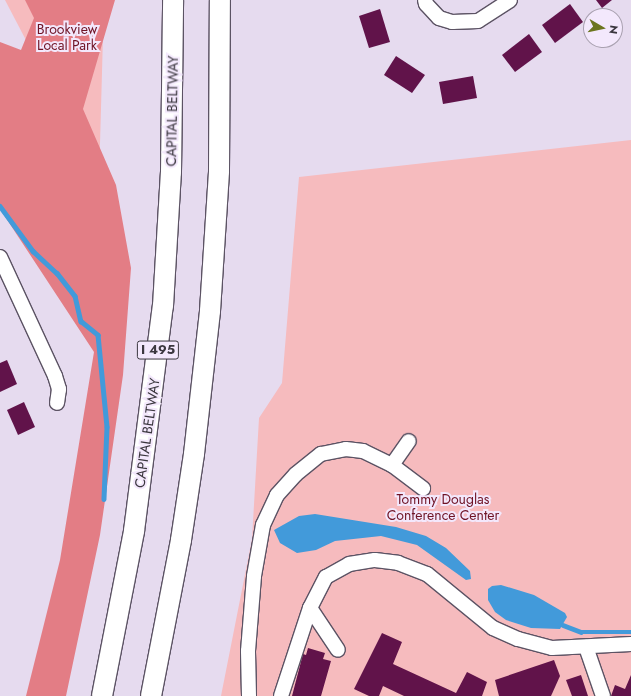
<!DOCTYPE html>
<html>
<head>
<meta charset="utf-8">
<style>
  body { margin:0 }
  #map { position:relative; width:631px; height:696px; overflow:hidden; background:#e6dbef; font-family:Jost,sans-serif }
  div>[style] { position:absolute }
  .green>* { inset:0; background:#f6bbbe }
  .forest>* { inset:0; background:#e37d85 }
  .water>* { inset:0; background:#429ada }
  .stream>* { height:4.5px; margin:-2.25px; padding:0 2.25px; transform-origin:2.25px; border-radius:2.25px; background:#429ada }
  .building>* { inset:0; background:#61134a }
  .roads { filter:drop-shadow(1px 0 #5c5364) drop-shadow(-1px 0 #5c5364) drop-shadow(0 1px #5c5364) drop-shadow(0 -1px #5c5364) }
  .minor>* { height:14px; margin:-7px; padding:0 7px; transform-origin:7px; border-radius:7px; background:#fff }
  .highway>* { height:20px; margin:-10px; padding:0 10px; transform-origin:10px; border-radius:10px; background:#fff }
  span { translate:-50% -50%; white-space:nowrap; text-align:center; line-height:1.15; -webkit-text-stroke:4px #f3e8fc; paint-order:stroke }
  .shield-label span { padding:1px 3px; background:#f3e8fc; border:1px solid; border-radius:3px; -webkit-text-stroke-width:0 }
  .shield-label { font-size:13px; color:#3b373f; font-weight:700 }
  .park-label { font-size:14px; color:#6f1325 }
  .street-label { font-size:14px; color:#3b373f }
  .north { position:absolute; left:583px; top:8px; width:40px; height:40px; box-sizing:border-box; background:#f3e8fc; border:1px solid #a9a1b0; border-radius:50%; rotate:99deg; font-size:11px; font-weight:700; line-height:16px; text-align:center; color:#3b373f }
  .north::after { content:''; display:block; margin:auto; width:14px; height:18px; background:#6c751f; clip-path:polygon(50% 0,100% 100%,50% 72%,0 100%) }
</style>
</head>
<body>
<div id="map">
  <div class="green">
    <div style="clip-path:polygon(5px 0,104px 0,99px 180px)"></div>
    <div style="clip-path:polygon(631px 140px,631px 696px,221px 696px,252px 539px,259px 418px,282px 383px,299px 177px)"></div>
  </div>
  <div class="forest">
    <div style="clip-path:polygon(25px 0,115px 0,83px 109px,116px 185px,131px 268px,123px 375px,100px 535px,66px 696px,26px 696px,60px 560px,94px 352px,0 209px,0 42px,21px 50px,34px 18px)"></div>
  </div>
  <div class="water">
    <div style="clip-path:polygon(315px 514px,396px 527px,426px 536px,446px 548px,470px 571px,471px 579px,466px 580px,417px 545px,381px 536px,335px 541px,316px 550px,297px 553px,280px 543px,274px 530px,299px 516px)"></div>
    <div style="clip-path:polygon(501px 585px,534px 595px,565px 613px,567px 617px,560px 629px,531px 628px,506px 620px,495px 612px,488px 600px,488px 589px,492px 586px)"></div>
  </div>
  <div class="stream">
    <div style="left:0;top:206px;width:56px;rotate:53.7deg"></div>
    <div style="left:33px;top:251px;width:33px;rotate:43deg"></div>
    <div style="left:57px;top:273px;width:29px;rotate:52deg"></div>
    <div style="left:75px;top:296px;width:26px;rotate:77deg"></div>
    <div style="left:81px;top:321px;width:22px;rotate:39deg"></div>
    <div style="left:98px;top:335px;width:92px;rotate:84.4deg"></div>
    <div style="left:107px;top:427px;width:72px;rotate:92.4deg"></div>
    <div style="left:563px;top:625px;width:19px;rotate:21deg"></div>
    <div style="left:581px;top:632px;width:50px"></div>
  </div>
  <div class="building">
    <div style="clip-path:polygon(596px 0,612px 0,602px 8px)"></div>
    <div style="clip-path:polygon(570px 4px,583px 22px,555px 43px,542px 25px)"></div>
    <div style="clip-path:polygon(380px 9px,390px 42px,369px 48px,359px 16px)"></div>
    <div style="clip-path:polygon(529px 34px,542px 52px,515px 72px,502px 55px)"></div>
    <div style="clip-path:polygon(396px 56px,425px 75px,412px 93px,384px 75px)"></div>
    <div style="clip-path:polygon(473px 76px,477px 98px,443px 104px,439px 82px)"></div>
    <div style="clip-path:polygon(7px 360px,17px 384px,0 392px,0 363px)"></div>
    <div style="clip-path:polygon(24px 402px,35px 427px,18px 435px,7px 410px)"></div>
    <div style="clip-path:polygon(382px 633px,402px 642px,393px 664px,456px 693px,467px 672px,487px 682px,482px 696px,404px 696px,383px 686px,379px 696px,369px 696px,354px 689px)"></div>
    <div style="clip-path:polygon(308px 648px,325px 653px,323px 659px,331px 661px,321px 696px,292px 696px,303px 654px,306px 655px)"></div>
    <div style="clip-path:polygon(554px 660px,560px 676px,551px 696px,499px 696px,495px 680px)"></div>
    <div style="clip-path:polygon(581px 675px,588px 696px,572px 696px,566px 680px)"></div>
    <div style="clip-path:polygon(631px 675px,631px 696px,611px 696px,615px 685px,625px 689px)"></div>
  </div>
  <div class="roads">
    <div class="minor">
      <div style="left:425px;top:0;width:4px;rotate:76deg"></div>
      <div style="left:426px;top:4px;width:19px;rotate:47deg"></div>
      <div style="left:439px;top:18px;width:14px;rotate:17deg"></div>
      <div style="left:452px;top:22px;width:26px;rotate:-2deg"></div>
      <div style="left:478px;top:21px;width:38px;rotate:-33deg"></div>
      <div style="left:0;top:257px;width:131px;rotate:65.2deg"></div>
      <div style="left:55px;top:376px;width:14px;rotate:73deg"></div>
      <div style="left:59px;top:389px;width:14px;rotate:98deg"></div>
      <div style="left:392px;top:465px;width:29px;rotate:-55deg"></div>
      <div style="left:310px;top:608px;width:50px;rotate:56.3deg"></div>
      <div style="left:586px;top:647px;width:52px;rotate:70.9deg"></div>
      <div style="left:249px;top:696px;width:45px;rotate:-91.3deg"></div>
      <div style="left:248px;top:651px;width:75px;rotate:-85.4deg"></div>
      <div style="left:254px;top:576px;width:52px;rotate:-80deg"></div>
      <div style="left:263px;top:525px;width:33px;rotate:-65deg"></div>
      <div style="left:277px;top:495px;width:28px;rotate:-48deg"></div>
      <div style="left:296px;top:474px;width:32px;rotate:-39deg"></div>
      <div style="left:321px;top:454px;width:25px;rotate:-11deg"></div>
      <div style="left:346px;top:449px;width:17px;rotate:7deg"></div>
      <div style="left:363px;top:451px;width:32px;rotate:26deg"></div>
      <div style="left:392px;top:465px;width:39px;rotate:37deg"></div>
      <div style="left:281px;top:696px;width:93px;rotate:-71.8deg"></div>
      <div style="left:310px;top:608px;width:35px;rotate:-63deg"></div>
      <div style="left:326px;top:577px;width:26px;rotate:-29deg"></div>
      <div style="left:349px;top:564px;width:26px;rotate:-9deg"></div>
      <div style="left:375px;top:560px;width:23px;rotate:7deg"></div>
      <div style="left:398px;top:563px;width:31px;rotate:21deg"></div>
      <div style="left:427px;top:574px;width:85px;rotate:39.3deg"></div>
      <div style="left:493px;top:628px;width:27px;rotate:24deg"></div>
      <div style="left:518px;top:639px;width:35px;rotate:15deg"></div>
      <div style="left:552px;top:648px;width:79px;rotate:-2.9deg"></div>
    </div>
    <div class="highway">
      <div style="left:102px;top:696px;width:168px;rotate:-79deg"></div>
      <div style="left:134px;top:531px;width:227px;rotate:-82.7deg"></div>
      <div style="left:163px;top:306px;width:134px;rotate:-86.6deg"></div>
      <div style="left:171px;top:172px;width:172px;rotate:-89.3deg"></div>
      <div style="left:151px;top:696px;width:159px;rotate:-79.1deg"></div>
      <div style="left:181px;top:540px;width:87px;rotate:-81.4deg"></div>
      <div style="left:194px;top:454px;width:144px;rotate:-83.6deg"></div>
      <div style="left:210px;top:311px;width:140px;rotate:-86.3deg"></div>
      <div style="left:219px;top:171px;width:171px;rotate:-89.7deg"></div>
    </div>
  </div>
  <div class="shield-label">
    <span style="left:158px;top:350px">I 495</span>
  </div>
  <div class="park-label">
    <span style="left:67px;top:37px">Brookview<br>Local Park</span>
    <span style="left:443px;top:507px">Tommy Douglas<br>Conference Center</span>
  </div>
  <div class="street-label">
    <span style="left:172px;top:111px;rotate:-89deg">CAPITAL BELTWAY</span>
    <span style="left:147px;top:433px;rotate:-82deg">CAPITAL BELTWAY</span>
  </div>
  <div class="north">N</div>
</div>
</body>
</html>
